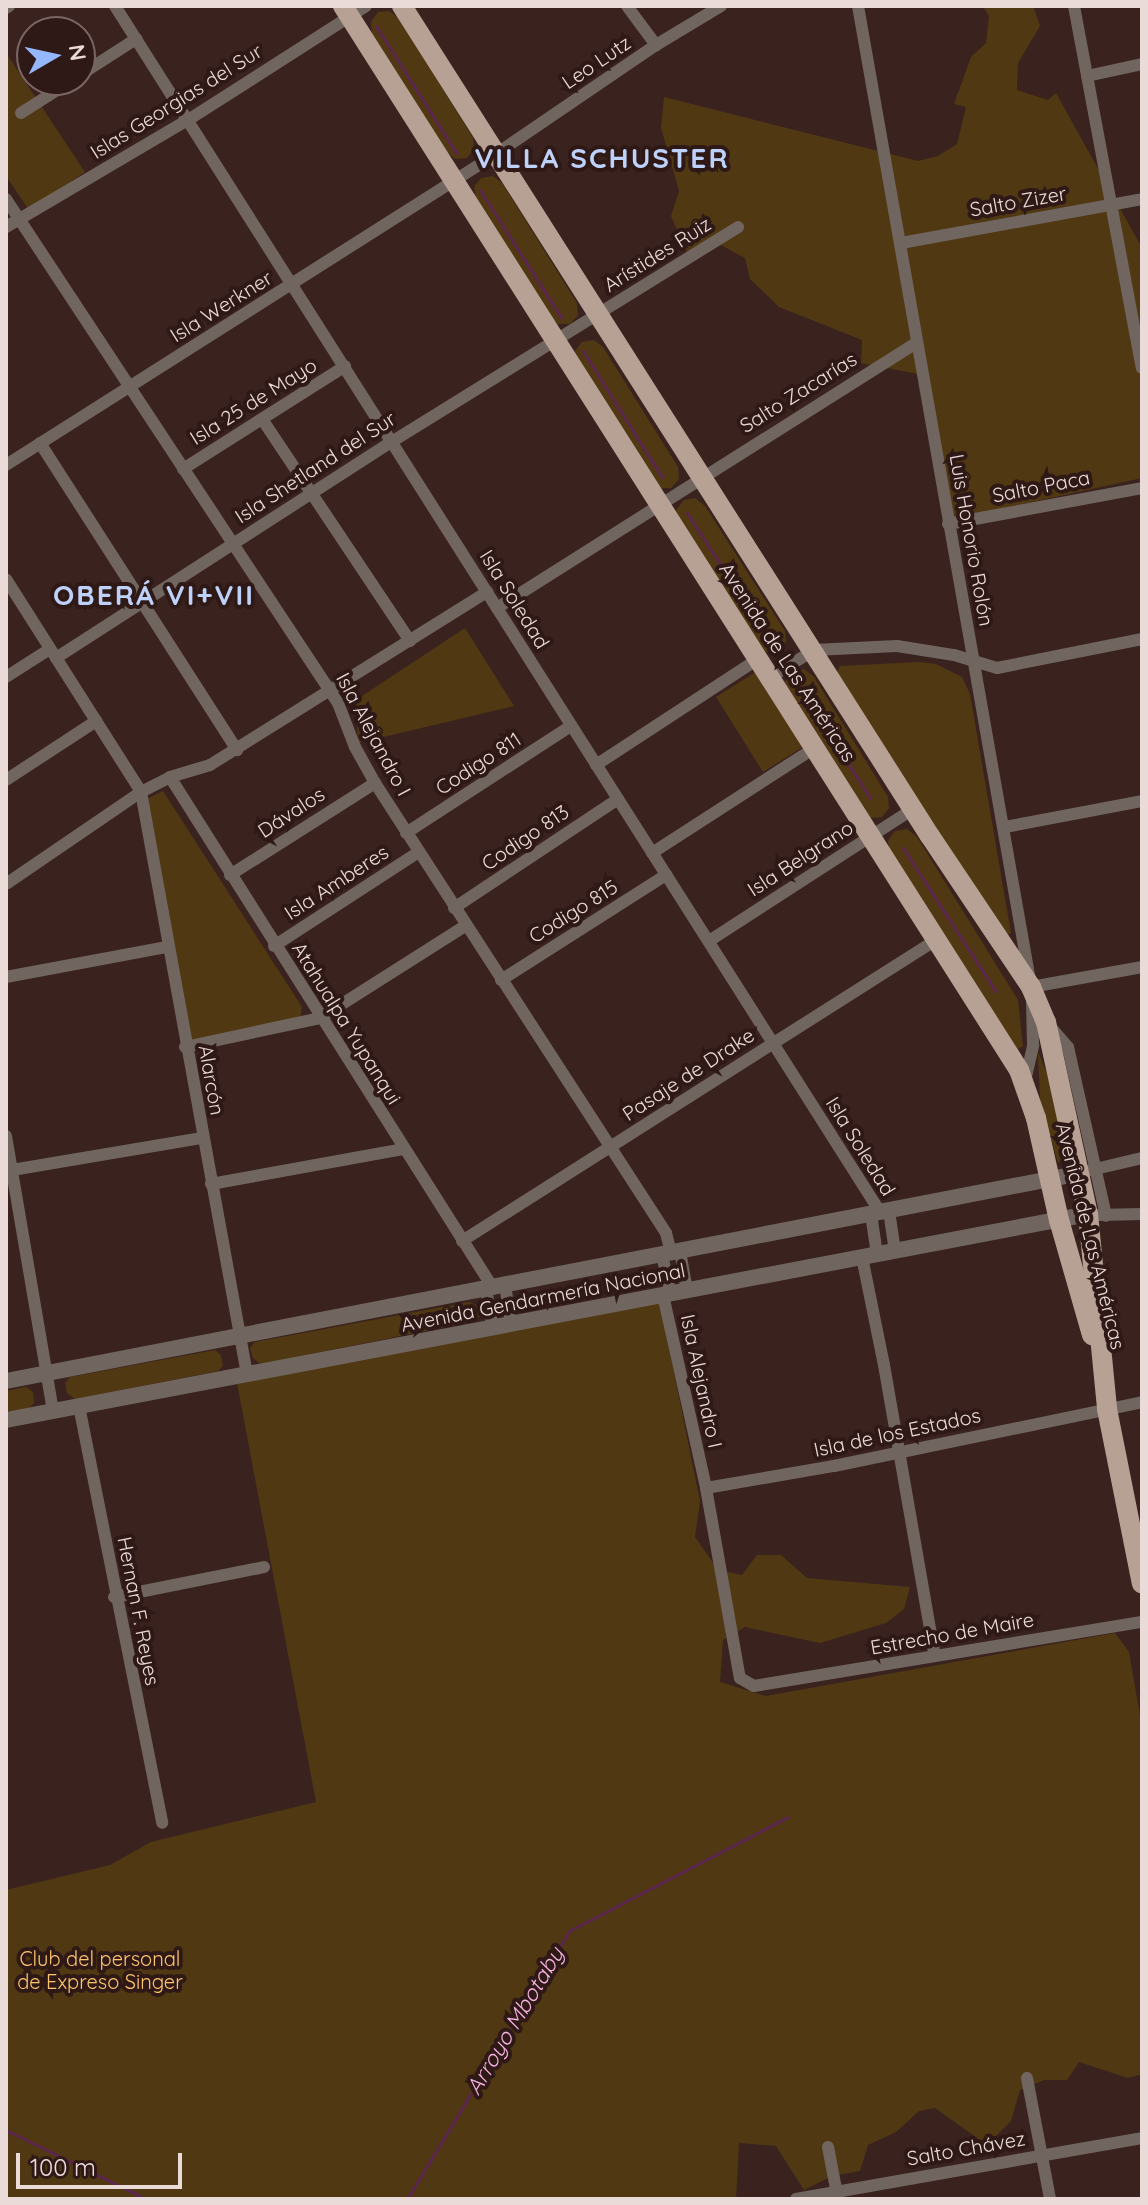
<!DOCTYPE html>
<html>
<head>
<meta charset="utf-8">
<style>
  body { margin:0 }
  #map { position:relative; width:1148px; height:2205px; overflow:hidden; background:#3a221f; font-family:Quicksand,sans-serif }
  div>[style] { position:absolute }
  .green>* { inset:0; background:#503912 }
  .stream>* { height:3px; margin:-1.5px; padding:0 1.5px; transform-origin:1.5px; border-radius:1.5px; background:#5b264d }
  .minor>* { height:12px; margin:-6px; padding:0 6px; transform-origin:6px; border-radius:6px; background:#70665f }
  .tertiary>* { height:16px; margin:-8px; padding:0 8px; transform-origin:8px; border-radius:8px; background:#70665f }
  .primary>* { height:20px; margin:-10px; padding:0 10px; transform-origin:10px; border-radius:10px; background:#b7a194 }
  span { translate:-50% -50%; white-space:nowrap; text-align:center; line-height:1.15; -webkit-text-stroke:8px #2f1916; paint-order:stroke }
  .street-label { font-size:20px; color:#ebdbd8 }
  .park-label { font-size:20px; color:#fdc66d }
  .water-label { font-size:22px; color:#f8b4e2; font-style:italic }
  .district-label { font-size:28px; color:#bdd1f9; font-weight:700; letter-spacing:2px }
  .frame { position:absolute; inset:0; border:8px solid #ebdbd8; pointer-events:none }
  .north { position:absolute; left:16px; top:16px; width:80px; height:80px; box-sizing:border-box; background:#2f1916; border:2px solid #7a6764; border-radius:50%; rotate:81deg; font-size:22px; font-weight:700; line-height:32px; text-align:center; color:#ebdbd8 }
  .north::after { content:''; display:block; margin:auto; width:28px; height:36px; background:#94b7fd; clip-path:polygon(50% 0,100% 100%,50% 72%,0 100%) }
  .scale { position:absolute; left:16px; top:2153px; width:166px; height:36px; box-sizing:border-box; border:4px solid #ebdbd8; border-top:0; padding-left:10px; font-size:24px; line-height:28px; white-space:nowrap; color:#ebdbd8; -webkit-text-stroke:6px #2f1916; paint-order:stroke }
</style>
</head>
<body>
<div id="map">
  <div class="green">
    <div style="clip-path:polygon(987px 6px,1033px 6px,1040px 26px,1018px 63px,1017px 90px,1048px 100px,1056px 93px,1142px 248px,1142px 478px,949px 520px,918px 374px,861px 363px,862px 340px,779px 307px,750px 279px,745px 258px,721px 245px,687px 252px,671px 216px,679px 191px,661px 128px,664px 97px,918px 161px,938px 156px,957px 144px,966px 107px,954px 104px,971px 57px,986px 43px,989px 16px,984px 8px)"></div>
    <div style="clip-path:polygon(389px 11px,399px 18px,473px 138px,474px 149px,467px 158px,455px 159px,446px 151px,372px 34px,371px 22px,378px 12px)"></div>
    <div style="clip-path:polygon(6px 53px,85px 172px,29px 210px,6px 176px)"></div>
    <div style="clip-path:polygon(493px 176px,502px 183px,577px 303px,578px 315px,570px 324px,558px 324px,550px 317px,476px 199px,474px 187px,481px 178px)"></div>
    <div style="clip-path:polygon(594px 340px,603px 347px,678px 467px,679px 479px,671px 488px,659px 488px,577px 363px,575px 351px,582px 342px)"></div>
    <div style="clip-path:polygon(695px 498px,705px 506px,785px 631px,786px 642px,778px 651px,766px 652px,758px 644px,678px 522px,676px 510px,684px 500px)"></div>
    <div style="clip-path:polygon(465px 628px,514px 706px,358px 743px,356px 700px)"></div>
    <div style="clip-path:polygon(919px 662px,936px 664px,962px 677px,970px 694px,1011px 933px,1003px 938px,836px 673px,840px 666px)"></div>
    <div style="clip-path:polygon(804px 669px,814px 677px,888px 797px,889px 808px,882px 817px,870px 818px,787px 693px,785px 681px,793px 671px)"></div>
    <div style="clip-path:polygon(759px 670px,806px 745px,763px 772px,716px 697px)"></div>
    <div style="clip-path:polygon(163px 791px,302px 1007px,300px 1020px,191px 1040px,145px 800px)"></div>
    <div style="clip-path:polygon(907px 829px,917px 837px,1018px 1000px,1023px 1046px,1015px 1051px,890px 853px,888px 841px,895px 831px)"></div>
    <div style="clip-path:polygon(1038px 1052px,1049px 1078px,1067px 1156px,1058px 1163px,1040px 1100px)"></div>
    <div style="clip-path:polygon(658px 1294px,700px 1501px,695px 1537px,718px 1570px,742px 1575px,757px 1555px,781px 1555px,807px 1578px,910px 1587px,904px 1609px,886px 1623px,820px 1643px,745px 1627px,723px 1640px,720px 1682px,766px 1696px,1115px 1633px,1129px 1652px,1142px 1727px,1142px 2074px,1128px 2078px,1079px 2062px,1067px 2080px,1044px 2080px,1020px 2090px,1011px 2121px,987px 2145px,935px 2108px,919px 2111px,896px 2132px,868px 2145px,860px 2171px,832px 2176px,804px 2190px,776px 2146px,739px 2143px,736px 2199px,6px 2199px,6px 1890px,110px 1865px,151px 1842px,316px 1802px,237px 1383px)"></div>
    <div style="clip-path:polygon(469px 1302px,479px 1306px,480px 1316px,471px 1322px,260px 1364px,253px 1358px,250px 1348px,255px 1342px)"></div>
    <div style="clip-path:polygon(215px 1350px,221px 1355px,223px 1366px,218px 1371px,75px 1399px,67px 1393px,65px 1383px,70px 1377px)"></div>
    <div style="clip-path:polygon(26px 1387px,33px 1392px,34px 1403px,29px 1408px,6px 1412px,6px 1391px)"></div>
  </div>
  <div class="stream">
    <div style="left:376px;top:26px;width:151px;rotate:57.7deg"></div>
    <div style="left:480px;top:190px;width:151px;rotate:57.5deg"></div>
    <div style="left:583px;top:351px;width:149px;rotate:57.9deg"></div>
    <div style="left:687px;top:513px;width:154px;rotate:56.9deg"></div>
    <div style="left:796px;top:680px;width:139px;rotate:57.9deg"></div>
    <div style="left:903px;top:848px;width:171px;rotate:57.1deg"></div>
    <div style="left:6px;top:2130px;width:156px;rotate:26.2deg"></div>
    <div style="left:407px;top:2199px;width:313px;rotate:-58.8deg"></div>
    <div style="left:569px;top:1931px;width:247px;rotate:-27.5deg"></div>
  </div>
  <div class="minor">
    <div style="left:115px;top:6px;width:1428px;rotate:57.61deg"></div>
    <div style="left:627px;top:6px;width:49px;rotate:53.4deg"></div>
    <div style="left:858px;top:6px;width:989px;rotate:79.99deg"></div>
    <div style="left:1074px;top:6px;width:368px;rotate:79.4deg"></div>
    <div style="left:6px;top:8px;width:4px;rotate:-34deg"></div>
    <div style="left:80px;top:75px;width:67px;rotate:-32.7deg"></div>
    <div style="left:1087px;top:76px;width:56px;rotate:-12.3deg"></div>
    <div style="left:21px;top:113px;width:62px;rotate:-32.4deg"></div>
    <div style="left:6px;top:199px;width:604px;rotate:56.63deg"></div>
    <div style="left:338px;top:703px;width:47px;rotate:68.9deg"></div>
    <div style="left:355px;top:747px;width:41px;rotate:60.9deg"></div>
    <div style="left:375px;top:783px;width:536px;rotate:57.11deg"></div>
    <div style="left:666px;top:1233px;width:21px;rotate:76deg"></div>
    <div style="left:6px;top:227px;width:211px;rotate:-30.5deg"></div>
    <div style="left:188px;top:120px;width:211px;rotate:-32.6deg"></div>
    <div style="left:901px;top:243px;width:245px;rotate:-10.3deg"></div>
    <div style="left:262px;top:419px;width:267px;rotate:56.3deg"></div>
    <div style="left:40px;top:443px;width:365px;rotate:57.3deg"></div>
    <div style="left:6px;top:465px;width:580px;rotate:-32.4deg"></div>
    <div style="left:496px;top:154px;width:194px;rotate:-34.3deg"></div>
    <div style="left:656px;top:45px;width:76px;rotate:-31deg"></div>
    <div style="left:183px;top:469px;width:192px;rotate:-32.4deg"></div>
    <div style="left:948px;top:524px;width:197px;rotate:-10.5deg"></div>
    <div style="left:6px;top:579px;width:252px;rotate:57.6deg"></div>
    <div style="left:141px;top:792px;width:592px;rotate:79.68deg"></div>
    <div style="left:497px;top:608px;width:497px;rotate:-32.3deg"></div>
    <div style="left:56px;top:658px;width:401px;rotate:-32.8deg"></div>
    <div style="left:393px;top:441px;width:406px;rotate:-31.8deg"></div>
    <div style="left:6px;top:677px;width:52px;rotate:-32.5deg"></div>
    <div style="left:771px;top:677px;width:51px;rotate:-32.1deg"></div>
    <div style="left:814px;top:650px;width:83px;rotate:-2.8deg"></div>
    <div style="left:897px;top:646px;width:58px;rotate:9deg"></div>
    <div style="left:954px;top:655px;width:45px;rotate:16.8deg"></div>
    <div style="left:997px;top:668px;width:148px;rotate:-11.3deg"></div>
    <div style="left:596px;top:765px;width:194px;rotate:-33.2deg"></div>
    <div style="left:170px;top:777px;width:605px;rotate:57.7deg"></div>
    <div style="left:6px;top:780px;width:108px;rotate:-33.2deg"></div>
    <div style="left:1005px;top:827px;width:139px;rotate:-10.7deg"></div>
    <div style="left:406px;top:833px;width:197px;rotate:-33deg"></div>
    <div style="left:652px;top:853px;width:193px;rotate:-32.9deg"></div>
    <div style="left:230px;top:875px;width:172px;rotate:-32.4deg"></div>
    <div style="left:6px;top:884px;width:163px;rotate:-34.3deg"></div>
    <div style="left:141px;top:792px;width:33px;rotate:-27deg"></div>
    <div style="left:170px;top:777px;width:42px;rotate:-16.7deg"></div>
    <div style="left:210px;top:765px;width:327px;rotate:-32deg"></div>
    <div style="left:454px;top:908px;width:197px;rotate:-33.6deg"></div>
    <div style="left:709px;top:941px;width:243px;rotate:-32.9deg"></div>
    <div style="left:274px;top:946px;width:173px;rotate:-33deg"></div>
    <div style="left:6px;top:977px;width:164px;rotate:-10.6deg"></div>
    <div style="left:501px;top:980px;width:196px;rotate:-32.5deg"></div>
    <div style="left:1031px;top:987px;width:113px;rotate:-10.2deg"></div>
    <div style="left:1047px;top:1023px;width:32px;rotate:49deg"></div>
    <div style="left:1068px;top:1047px;width:173px;rotate:77.3deg"></div>
    <div style="left:185px;top:1047px;width:138px;rotate:-12.1deg"></div>
    <div style="left:320px;top:1018px;width:172px;rotate:-32.4deg"></div>
    <div style="left:1025px;top:1081px;width:37px;rotate:-77deg"></div>
    <div style="left:1033px;top:1045px;width:43px;rotate:-91.3deg"></div>
    <div style="left:6px;top:1136px;width:279px;rotate:80.3deg"></div>
    <div style="left:1091px;top:1170px;width:52px;rotate:-13.2deg"></div>
    <div style="left:6px;top:1171px;width:199px;rotate:-9.6deg"></div>
    <div style="left:211px;top:1184px;width:195px;rotate:-10.3deg"></div>
    <div style="left:889px;top:1211px;width:40px;rotate:81.5deg"></div>
    <div style="left:871px;top:1214px;width:40px;rotate:81.5deg"></div>
    <div style="left:1097px;top:1215px;width:45px;rotate:-1.3deg"></div>
    <div style="left:462px;top:1241px;width:561px;rotate:-32.42deg"></div>
    <div style="left:680px;top:1251px;width:40px;rotate:80deg"></div>
    <div style="left:662px;top:1255px;width:40px;rotate:77deg"></div>
    <div style="left:862px;top:1257px;width:110px;rotate:78.5deg"></div>
    <div style="left:884px;top:1365px;width:295px;rotate:80.1deg"></div>
    <div style="left:505px;top:1285px;width:39px;rotate:81deg"></div>
    <div style="left:486px;top:1289px;width:39px;rotate:80deg"></div>
    <div style="left:663px;top:1295px;width:198px;rotate:77.4deg"></div>
    <div style="left:706px;top:1488px;width:130px;rotate:-9.8deg"></div>
    <div style="left:834px;top:1466px;width:315px;rotate:-11.7deg"></div>
    <div style="left:79px;top:1406px;width:425px;rotate:78.7deg"></div>
    <div style="left:706px;top:1488px;width:193px;rotate:79.9deg"></div>
    <div style="left:740px;top:1678px;width:16px;rotate:30deg"></div>
    <div style="left:754px;top:1686px;width:393px;rotate:-9.4deg"></div>
    <div style="left:114px;top:1597px;width:153px;rotate:-11.3deg"></div>
    <div style="left:1027px;top:2078px;width:123px;rotate:79.2deg"></div>
    <div style="left:828px;top:2147px;width:53px;rotate:79.1deg"></div>
    <div style="left:796px;top:2199px;width:351px;rotate:-10deg"></div>
  </div>
  <div class="tertiary">
    <div style="left:6px;top:1381px;width:1095px;rotate:-10.95deg"></div>
    <div style="left:6px;top:1420px;width:1101px;rotate:-10.78deg"></div>
  </div>
  <div class="primary">
    <div style="left:343px;top:6px;width:1261px;rotate:57.57deg"></div>
    <div style="left:1019px;top:1070px;width:51px;rotate:70.5deg"></div>
    <div style="left:1036px;top:1118px;width:105px;rotate:77.3deg"></div>
    <div style="left:1059px;top:1220px;width:120px;rotate:74deg"></div>
    <div style="left:402px;top:6px;width:984px;rotate:57.54deg"></div>
    <div style="left:930px;top:836px;width:182px;rotate:56.2deg"></div>
    <div style="left:1031px;top:987px;width:38px;rotate:67deg"></div>
    <div style="left:1046px;top:1022px;width:197px;rotate:77.7deg"></div>
    <div style="left:1088px;top:1214px;width:196px;rotate:84.4deg"></div>
    <div style="left:1107px;top:1409px;width:178px;rotate:78.7deg"></div>
  </div>
  <div class="street-label">
    <span style="left:596px;top:62px;rotate:-34deg">Leo Lutz</span>
    <span style="left:176px;top:101px;rotate:-32deg">Islas Georgias del Sur</span>
    <span style="left:1018px;top:201px;rotate:-10deg">Salto Zizer</span>
    <span style="left:657px;top:254px;rotate:-32deg">Arístides Ruiz</span>
    <span style="left:221px;top:306px;rotate:-32deg">Isla Werkner</span>
    <span style="left:798px;top:392px;rotate:-32deg">Salto Zacarías</span>
    <span style="left:253px;top:401px;rotate:-32deg">Isla 25 de Mayo</span>
    <span style="left:315px;top:467px;rotate:-33deg">Isla Shetland del Sur</span>
    <span style="left:1041px;top:486px;rotate:-11deg">Salto Paca</span>
    <span style="left:972px;top:540px;rotate:80deg">Luis Honorio Rolón</span>
    <span style="left:515px;top:599px;rotate:58deg">Isla Soledad</span>
    <span style="left:788px;top:662px;rotate:57deg">Avenida de Las Américas</span>
    <span style="left:374px;top:734px;rotate:62deg">Isla Alejandro I</span>
    <span style="left:478px;top:763px;rotate:-33deg">Codigo 811</span>
    <span style="left:291px;top:812px;rotate:-33deg">Dávalos</span>
    <span style="left:525px;top:837px;rotate:-34deg">Codigo 813</span>
    <span style="left:800px;top:858px;rotate:-33deg">Isla Belgrano</span>
    <span style="left:336px;top:882px;rotate:-33deg">Isla Amberes</span>
    <span style="left:573px;top:911px;rotate:-32deg">Codigo 815</span>
    <span style="left:347px;top:1023px;rotate:58deg">Atahualpa Yupanqui</span>
    <span style="left:688px;top:1074px;rotate:-33deg">Pasaje de Drake</span>
    <span style="left:212px;top:1080px;rotate:80deg">Alarcón</span>
    <span style="left:861px;top:1146px;rotate:58deg">Isla Soledad</span>
    <span style="left:1091px;top:1236px;rotate:76deg">Avenida de Las Américas</span>
    <span style="left:543px;top:1297px;rotate:-11deg">Avenida Gendarmería Nacional</span>
    <span style="left:702px;top:1381px;rotate:78deg">Isla Alejandro I</span>
    <span style="left:897px;top:1432px;rotate:-12deg">Isla de los Estados</span>
    <span style="left:139px;top:1611px;rotate:79deg">Hernan F. Reyes</span>
    <span style="left:952px;top:1633px;rotate:-10deg">Estrecho de Maire</span>
    <span style="left:966px;top:2148px;rotate:-10deg">Salto Chávez</span>
  </div>
  <div class="park-label">
    <span style="left:100px;top:1970px">Club del personal<br>de Expreso Singer</span>
  </div>
  <div class="water-label">
    <span style="left:515px;top:2021px;rotate:-59deg">Arroyo Mbotaby</span>
  </div>
  <div class="district-label">
    <span style="left:602px;top:158px">VILLA SCHUSTER</span>
    <span style="left:154px;top:595px">OBERÁ VI+VII</span>
  </div>
  <div class="frame"></div>
  <div class="north">N</div>
  <div class="scale">100 m</div>
</div>
</body>
</html>
